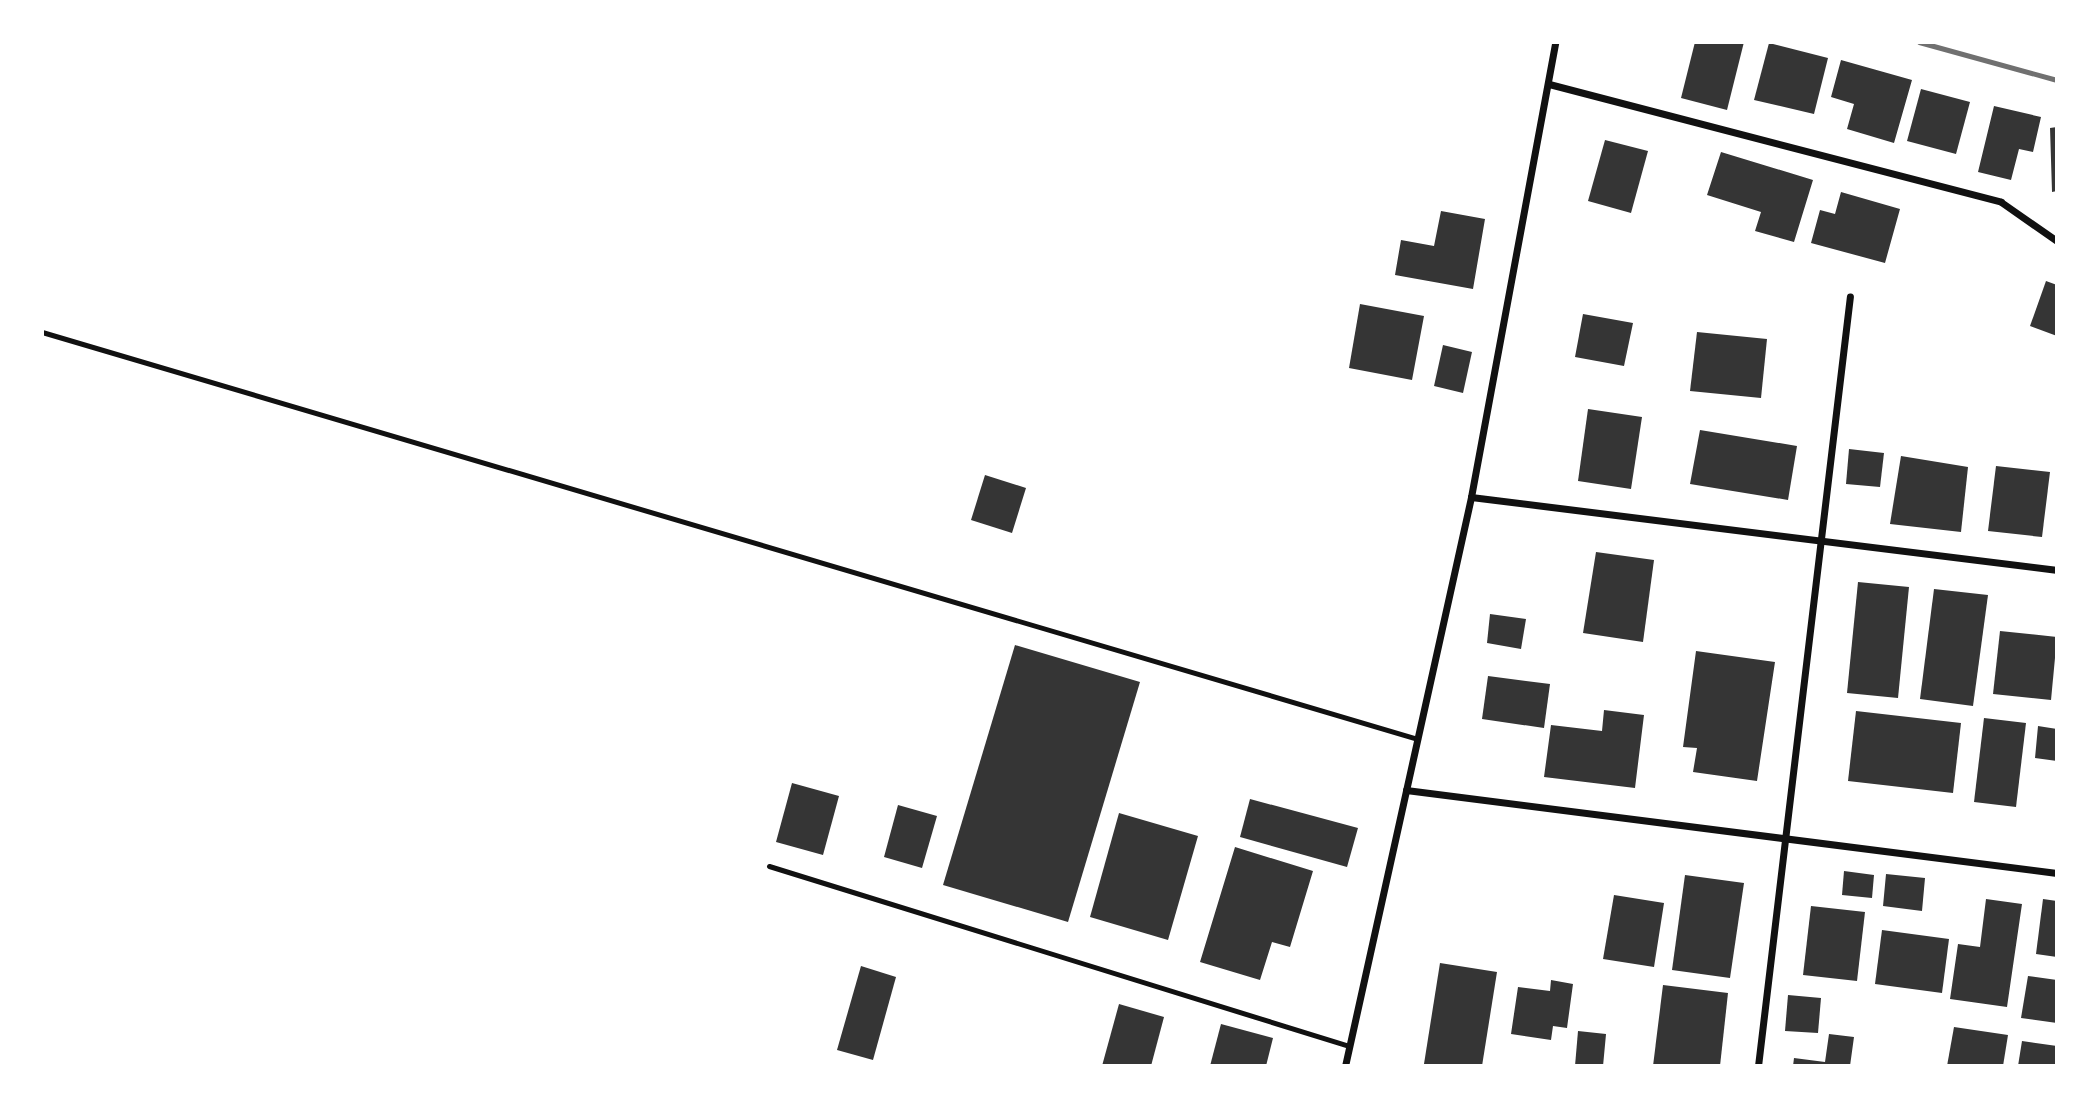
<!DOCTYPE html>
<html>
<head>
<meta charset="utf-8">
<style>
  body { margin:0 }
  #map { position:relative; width:2099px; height:1108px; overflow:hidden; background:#fff; font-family:Montserrat,sans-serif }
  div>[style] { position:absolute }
  .building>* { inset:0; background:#353535 }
  .service>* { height:5px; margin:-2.5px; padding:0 2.5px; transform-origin:2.5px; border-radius:2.5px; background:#111 }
  .minor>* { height:7px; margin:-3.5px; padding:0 3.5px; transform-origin:3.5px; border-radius:3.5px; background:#111 }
  .rail>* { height:5px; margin:-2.5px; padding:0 2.5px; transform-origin:2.5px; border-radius:2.5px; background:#707070 }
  span { translate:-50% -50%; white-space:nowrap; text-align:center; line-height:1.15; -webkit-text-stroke:7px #fff; paint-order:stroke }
  .frame { position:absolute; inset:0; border:44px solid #fff; pointer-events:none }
</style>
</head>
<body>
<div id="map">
  <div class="building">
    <div style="clip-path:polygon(1695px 42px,1744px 42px,1727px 110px,1681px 98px)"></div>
    <div style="clip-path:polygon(1769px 43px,1828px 58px,1814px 114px,1754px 100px)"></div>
    <div style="clip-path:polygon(1841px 60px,1912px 80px,1894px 143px,1847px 129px,1854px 104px,1831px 97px)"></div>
    <div style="clip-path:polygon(1921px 89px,1970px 102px,1956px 154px,1907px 141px)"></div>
    <div style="clip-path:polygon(1994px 106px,2041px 117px,2033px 152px,2019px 149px,2011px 180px,1978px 172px)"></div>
    <div style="clip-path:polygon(2057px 127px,2057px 191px,2052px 192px,2050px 128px)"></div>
    <div style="clip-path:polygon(1605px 140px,1648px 151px,1631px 213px,1588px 201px)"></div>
    <div style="clip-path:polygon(1721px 152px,1813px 180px,1794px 242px,1755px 231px,1761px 212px,1707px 195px)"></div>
    <div style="clip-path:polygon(1841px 192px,1900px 209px,1885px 263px,1811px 243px,1820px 210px,1835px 214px)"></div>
    <div style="clip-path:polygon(1441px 211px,1485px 219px,1473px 289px,1395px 275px,1401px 240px,1434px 246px)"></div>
    <div style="clip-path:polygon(2046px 281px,2057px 285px,2057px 336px,2030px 326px)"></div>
    <div style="clip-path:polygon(1360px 304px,1424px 316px,1412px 380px,1349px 368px)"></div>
    <div style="clip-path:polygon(1583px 314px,1633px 323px,1624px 366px,1575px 357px)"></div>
    <div style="clip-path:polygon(1697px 332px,1767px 339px,1761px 398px,1690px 391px)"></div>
    <div style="clip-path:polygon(1443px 345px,1472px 352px,1463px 393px,1434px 386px)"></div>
    <div style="clip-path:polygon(1588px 409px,1642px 417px,1631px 489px,1578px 481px)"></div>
    <div style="clip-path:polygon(1700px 430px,1797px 446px,1788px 500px,1690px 484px)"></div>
    <div style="clip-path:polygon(1849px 449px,1884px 453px,1880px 487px,1846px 484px)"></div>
    <div style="clip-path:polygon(1901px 456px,1968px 467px,1961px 532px,1890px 524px)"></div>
    <div style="clip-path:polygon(1996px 466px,2050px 472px,2042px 537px,1988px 531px)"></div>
    <div style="clip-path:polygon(985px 475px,1026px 488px,1012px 533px,971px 520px)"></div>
    <div style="clip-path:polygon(1596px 552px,1654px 560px,1643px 642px,1583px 633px)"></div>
    <div style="clip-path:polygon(1858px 582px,1909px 587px,1898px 698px,1847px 693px)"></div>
    <div style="clip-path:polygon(1934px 589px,1988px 595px,1973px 706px,1920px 699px)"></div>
    <div style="clip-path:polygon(1490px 614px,1526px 619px,1521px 649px,1487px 643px)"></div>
    <div style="clip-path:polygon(2000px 631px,2057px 637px,2051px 700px,1993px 694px)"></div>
    <div style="clip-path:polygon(1015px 645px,1140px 682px,1068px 922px,943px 885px)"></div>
    <div style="clip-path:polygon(1696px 651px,1775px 662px,1757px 781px,1693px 772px,1697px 748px,1683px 747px)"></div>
    <div style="clip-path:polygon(1488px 676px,1550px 684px,1544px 728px,1482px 719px)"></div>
    <div style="clip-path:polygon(1604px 710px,1644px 715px,1635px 788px,1544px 777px,1551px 725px,1602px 731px)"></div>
    <div style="clip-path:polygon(1856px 711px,1961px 723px,1953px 793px,1848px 781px)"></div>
    <div style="clip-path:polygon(1984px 718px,2026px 723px,2016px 807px,1974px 802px)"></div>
    <div style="clip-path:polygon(2038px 726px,2057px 729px,2057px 761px,2035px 758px)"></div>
    <div style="clip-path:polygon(792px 783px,839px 796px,823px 855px,776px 842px)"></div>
    <div style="clip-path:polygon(1250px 799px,1358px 828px,1347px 867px,1240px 837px)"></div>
    <div style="clip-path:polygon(898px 805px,937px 816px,922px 868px,884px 857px)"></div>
    <div style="clip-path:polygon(1119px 813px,1198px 836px,1168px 940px,1090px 917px)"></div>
    <div style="clip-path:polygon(1235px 847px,1313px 871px,1290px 947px,1272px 942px,1260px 980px,1200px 962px)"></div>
    <div style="clip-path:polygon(1844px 871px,1874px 875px,1872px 898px,1842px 895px)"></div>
    <div style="clip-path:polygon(1886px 874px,1925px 878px,1922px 911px,1883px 906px)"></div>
    <div style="clip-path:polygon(1685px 875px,1744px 883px,1730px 978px,1672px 970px)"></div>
    <div style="clip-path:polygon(1614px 895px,1664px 903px,1654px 967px,1603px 959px)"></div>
    <div style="clip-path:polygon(1986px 899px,2022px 904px,2007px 1007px,1950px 999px,1958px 944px,1980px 947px)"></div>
    <div style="clip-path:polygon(2043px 899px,2057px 901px,2057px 957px,2036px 954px)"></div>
    <div style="clip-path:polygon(1811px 906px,1865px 912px,1857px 981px,1803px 975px)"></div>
    <div style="clip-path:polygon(1882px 930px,1949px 939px,1942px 993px,1875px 984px)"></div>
    <div style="clip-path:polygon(1440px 963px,1497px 972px,1482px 1066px,1424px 1064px)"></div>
    <div style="clip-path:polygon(861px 966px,896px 977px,873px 1060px,837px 1050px)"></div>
    <div style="clip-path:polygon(2028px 976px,2057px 980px,2057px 1023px,2021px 1018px)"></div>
    <div style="clip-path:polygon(1551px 980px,1573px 984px,1567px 1028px,1553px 1026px,1551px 1040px,1511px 1034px,1518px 987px,1550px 991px)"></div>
    <div style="clip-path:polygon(1663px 985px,1728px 993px,1720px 1066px,1653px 1066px)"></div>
    <div style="clip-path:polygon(1788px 995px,1821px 998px,1818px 1033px,1785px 1031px)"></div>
    <div style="clip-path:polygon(1119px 1004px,1164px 1017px,1151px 1066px,1102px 1066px)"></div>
    <div style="clip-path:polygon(1221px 1024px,1273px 1038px,1266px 1066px,1210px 1066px)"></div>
    <div style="clip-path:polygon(1954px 1027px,2008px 1035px,2003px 1066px,1947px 1066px)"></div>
    <div style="clip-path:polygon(1578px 1031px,1606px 1034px,1603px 1066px,1575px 1066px)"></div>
    <div style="clip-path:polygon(1829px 1034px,1854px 1037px,1850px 1066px,1793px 1066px,1794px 1058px,1825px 1062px)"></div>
    <div style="clip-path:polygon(2022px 1041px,2057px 1046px,2057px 1066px,2018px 1066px)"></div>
  </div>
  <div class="service">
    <div style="left:42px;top:332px;width:1435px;rotate:16.48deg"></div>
    <div style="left:769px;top:866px;width:607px;rotate:17.24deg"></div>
  </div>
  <div class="minor">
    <div style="left:1549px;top:84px;width:467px;rotate:14.6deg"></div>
    <div style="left:2001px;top:202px;width:68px;rotate:34.9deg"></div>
    <div style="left:1471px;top:497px;width:591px;rotate:7.1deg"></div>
    <div style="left:1406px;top:790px;width:656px;rotate:7.27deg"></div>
    <div style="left:1345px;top:1066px;width:583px;rotate:-77.51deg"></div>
    <div style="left:1471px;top:497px;width:463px;rotate:-79.5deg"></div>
    <div style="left:1758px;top:1066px;width:775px;rotate:-83.19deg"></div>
  </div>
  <div class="rail">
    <div style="left:1919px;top:42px;width:143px;rotate:15.4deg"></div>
  </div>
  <div class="frame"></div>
</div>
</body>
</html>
